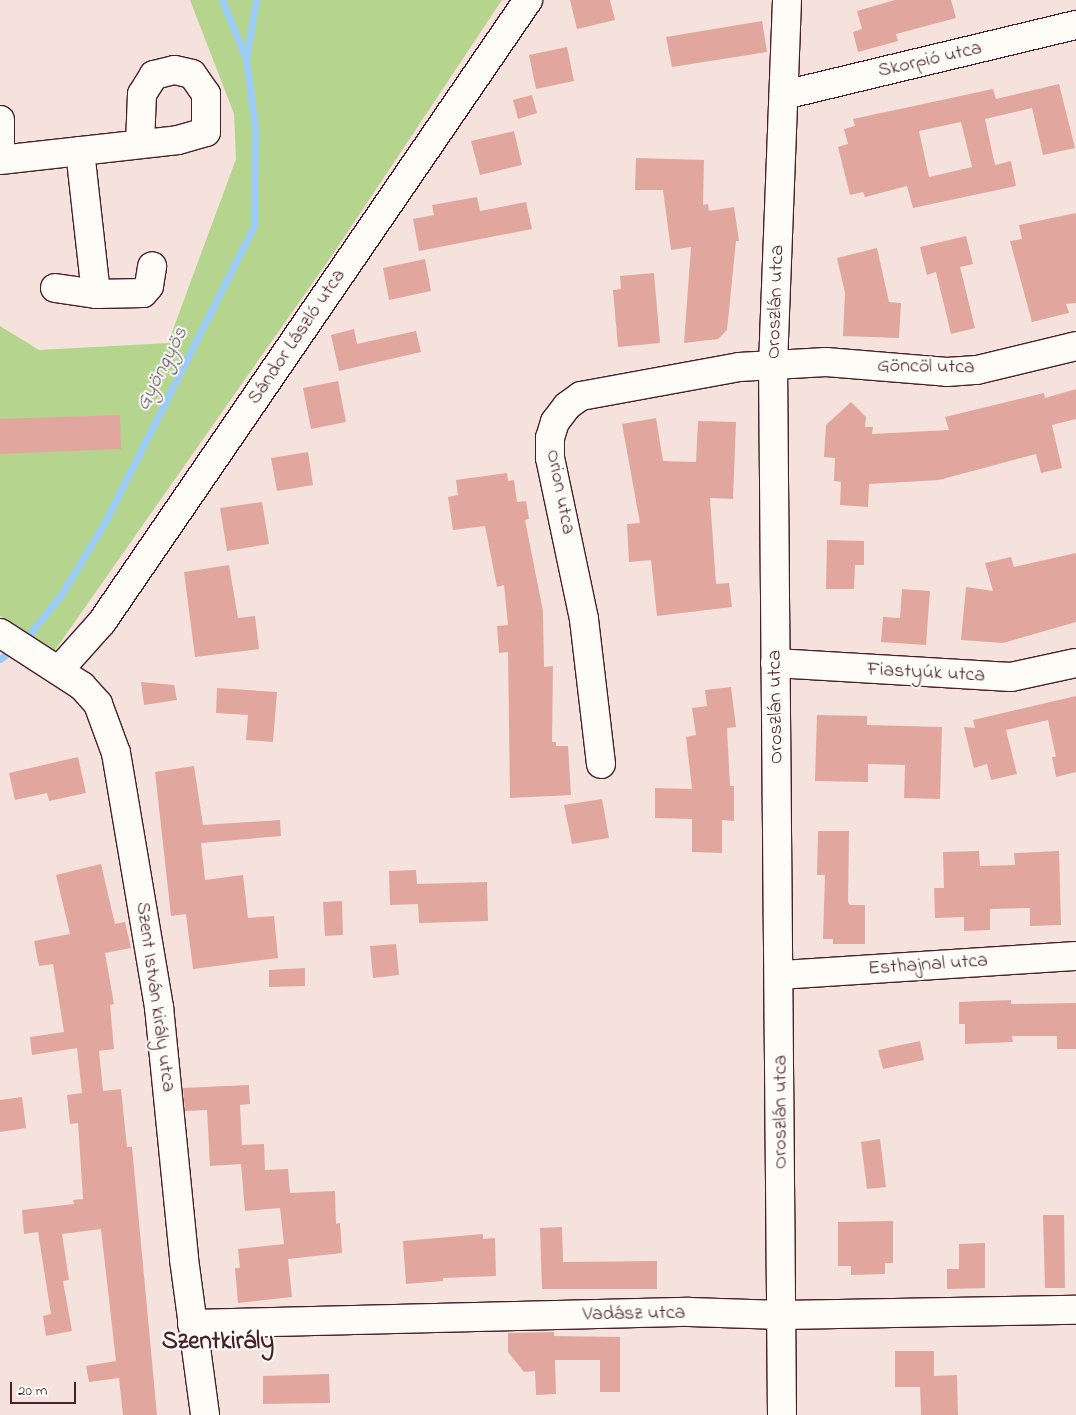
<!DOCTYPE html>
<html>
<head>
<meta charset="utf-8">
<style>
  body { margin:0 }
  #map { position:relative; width:1076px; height:1415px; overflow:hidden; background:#f5e2dc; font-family:"Indie Flower",sans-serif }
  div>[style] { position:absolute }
  .green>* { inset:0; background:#b5d58f }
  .stream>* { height:7px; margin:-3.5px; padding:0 3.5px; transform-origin:3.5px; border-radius:3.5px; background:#9accf7 }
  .building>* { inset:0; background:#e1a79e }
  .roads { filter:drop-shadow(1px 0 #4a1f2b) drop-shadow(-1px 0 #4a1f2b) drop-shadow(0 1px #4a1f2b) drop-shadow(0 -1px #4a1f2b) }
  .minor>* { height:28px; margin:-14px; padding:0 14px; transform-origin:14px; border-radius:14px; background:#fdfcf7 }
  span { translate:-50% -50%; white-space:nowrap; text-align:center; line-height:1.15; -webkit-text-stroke:4px #fdfcf7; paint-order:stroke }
  .street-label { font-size:20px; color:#4a1f2b }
  .water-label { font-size:21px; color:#625368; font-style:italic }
  .district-label { font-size:25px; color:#4a1f2b; font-weight:700 }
  .scale { position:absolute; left:10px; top:1382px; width:66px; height:22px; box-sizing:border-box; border:2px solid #4a1f2b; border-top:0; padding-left:6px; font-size:15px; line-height:18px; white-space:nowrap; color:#4a1f2b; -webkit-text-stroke:4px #fdfcf7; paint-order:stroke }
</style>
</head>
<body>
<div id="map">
  <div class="green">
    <div style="clip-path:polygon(190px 0,502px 0,333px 254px,53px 653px,0 616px,0 326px,39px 350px,168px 343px,236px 159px,234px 114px)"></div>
  </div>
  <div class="stream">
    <div style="left:246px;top:59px;width:60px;rotate:-80.4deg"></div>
    <div style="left:24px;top:641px;width:59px;rotate:-51.2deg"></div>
    <div style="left:61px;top:595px;width:85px;rotate:-58.9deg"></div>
    <div style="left:105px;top:522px;width:331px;rotate:-63.3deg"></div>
    <div style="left:254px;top:226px;width:99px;rotate:-89.4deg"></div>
    <div style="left:255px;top:127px;width:69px;rotate:-97.5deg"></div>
    <div style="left:246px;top:59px;width:64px;rotate:-112.1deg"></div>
    <div style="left:0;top:659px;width:16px;rotate:-38deg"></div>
  </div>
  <div class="building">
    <div style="clip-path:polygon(570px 0,610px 0,615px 20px,577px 29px)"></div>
    <div style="clip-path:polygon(895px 0,951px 0,956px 18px,896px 34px,898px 41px,858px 52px,853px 32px,862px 29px,857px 11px)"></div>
    <div style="clip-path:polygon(762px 21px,767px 52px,672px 67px,666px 37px)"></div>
    <div style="clip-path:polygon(567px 47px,574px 81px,536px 89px,529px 55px)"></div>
    <div style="clip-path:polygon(evenodd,1059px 84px,1075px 148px,1043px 155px,1032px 108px,985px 119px,995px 165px,1011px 161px,1016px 186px,913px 208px,907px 186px,865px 197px,863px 192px,850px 195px,838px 147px,848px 144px,844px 129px,855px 126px,853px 119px,993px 89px,996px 99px,1059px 84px,961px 122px,972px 167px,929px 177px,919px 131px,961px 122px)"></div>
    <div style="clip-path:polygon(532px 95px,537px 113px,518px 119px,513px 100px)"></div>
    <div style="clip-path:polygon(514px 131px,522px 165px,480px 175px,471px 141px)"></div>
    <div style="clip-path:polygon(636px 158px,704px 160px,703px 205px,708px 204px,709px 211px,734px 207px,739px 241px,736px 241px,727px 330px,718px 339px,684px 343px,691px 247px,671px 250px,663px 190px,635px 190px)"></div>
    <div style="clip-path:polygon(477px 197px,480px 211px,526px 202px,532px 229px,419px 251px,413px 219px,434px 215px,432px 205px)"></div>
    <div style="clip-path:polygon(1076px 213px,1076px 303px,1066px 304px,1069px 313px,1032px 322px,1010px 241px,1022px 239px,1019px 225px)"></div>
    <div style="clip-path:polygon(966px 236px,973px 264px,960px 267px,975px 328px,951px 334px,936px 272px,927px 275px,920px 247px)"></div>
    <div style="clip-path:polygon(877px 248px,889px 302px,901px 303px,899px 338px,843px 336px,845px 293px,837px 258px)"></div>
    <div style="clip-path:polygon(425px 259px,431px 291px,389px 300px,383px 268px)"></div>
    <div style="clip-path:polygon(654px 273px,660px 343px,618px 347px,613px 290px,621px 289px,620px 276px)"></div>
    <div style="clip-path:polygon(354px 329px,357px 344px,416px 331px,421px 352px,339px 371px,331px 335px)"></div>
    <div style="clip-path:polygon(338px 381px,346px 422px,311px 429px,303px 388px)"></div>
    <div style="clip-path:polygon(1076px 389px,1076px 419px,1052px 425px,1062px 468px,1041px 473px,1036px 454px,939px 480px,869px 484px,868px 507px,840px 505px,841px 482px,834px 481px,835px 458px,824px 457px,826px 425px,851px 402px,866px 417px,865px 427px,873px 427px,872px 434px,949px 430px,945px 417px,1044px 393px,1045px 398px)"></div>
    <div style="clip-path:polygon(120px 415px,121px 449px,0 454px,0 419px)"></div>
    <div style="clip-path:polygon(656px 418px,663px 461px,696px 462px,698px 421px,736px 422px,733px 499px,710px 498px,716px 584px,729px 583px,732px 607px,657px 616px,651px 560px,629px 562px,627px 524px,640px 523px,622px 424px)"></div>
    <div style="clip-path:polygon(308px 452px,313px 485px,277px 491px,271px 458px)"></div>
    <div style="clip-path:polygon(507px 473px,508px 481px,514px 480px,517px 502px,526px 501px,529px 519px,525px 520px,543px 611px,544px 667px,553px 666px,552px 742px,556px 742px,556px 746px,568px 746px,571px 795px,510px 798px,508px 652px,499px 653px,497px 626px,508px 625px,504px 585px,497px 587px,485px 526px,453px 530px,448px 497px,458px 495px,456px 480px)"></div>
    <div style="clip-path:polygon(262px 502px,269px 544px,227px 551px,220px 508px)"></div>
    <div style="clip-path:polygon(827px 540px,864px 541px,864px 565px,855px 565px,854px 589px,826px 589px)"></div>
    <div style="clip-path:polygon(1076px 553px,1076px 622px,1003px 643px,961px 640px,966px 587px,993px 591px,985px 563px,1011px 557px,1014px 567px)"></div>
    <div style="clip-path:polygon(229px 565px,238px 618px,255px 616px,259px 649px,195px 657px,184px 572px)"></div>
    <div style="clip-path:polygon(902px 589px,930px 591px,926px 645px,881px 642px,883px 617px,900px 618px)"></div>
    <div style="clip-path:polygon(141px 682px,174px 685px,177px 700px,144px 705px)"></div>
    <div style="clip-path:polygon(731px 687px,736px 727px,727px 728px,730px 786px,734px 786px,734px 821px,722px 820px,722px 853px,692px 852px,692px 819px,655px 818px,655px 788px,692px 789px,686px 737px,696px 735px,692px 708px,707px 706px,705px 690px)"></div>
    <div style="clip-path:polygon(217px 688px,277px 692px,273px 742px,246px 740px,248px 715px,216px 713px)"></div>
    <div style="clip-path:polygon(1076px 696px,1076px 772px,1056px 777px,1052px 757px,1056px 757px,1048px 720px,1006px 730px,1017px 774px,991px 780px,987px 764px,974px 768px,964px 727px,975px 728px,973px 720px)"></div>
    <div style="clip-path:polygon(817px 715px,867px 716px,867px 725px,942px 727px,940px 799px,904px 798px,905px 765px,868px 764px,868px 782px,815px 781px)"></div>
    <div style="clip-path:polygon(78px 757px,86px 793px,49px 801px,47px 793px,15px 800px,9px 773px)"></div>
    <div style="clip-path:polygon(194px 766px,203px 825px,280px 820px,281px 836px,201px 843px,205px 880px,243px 875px,248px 918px,274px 916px,278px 958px,193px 969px,186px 914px,171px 916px,155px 772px)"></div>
    <div style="clip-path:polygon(602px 799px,609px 838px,572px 844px,564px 805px)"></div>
    <div style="clip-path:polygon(818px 831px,849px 831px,848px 902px,850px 905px,865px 905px,865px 944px,833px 944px,833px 939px,823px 939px,825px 875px,817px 875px)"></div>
    <div style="clip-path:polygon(979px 851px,980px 866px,1015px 865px,1014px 853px,1059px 851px,1061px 925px,1030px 926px,1030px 908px,990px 909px,990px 930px,964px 931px,964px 917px,935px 918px,934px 888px,944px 888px,943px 852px)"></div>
    <div style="clip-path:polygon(101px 864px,115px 924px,125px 922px,131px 948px,105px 953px,114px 1004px,110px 1005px,114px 1049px,99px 1051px,103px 1091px,121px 1089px,127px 1147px,132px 1147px,157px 1415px,123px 1415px,119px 1378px,89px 1382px,86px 1366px,116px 1361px,101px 1229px,62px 1234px,69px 1280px,63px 1281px,72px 1331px,46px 1336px,43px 1316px,51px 1314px,38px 1232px,24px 1234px,22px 1210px,74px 1204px,73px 1200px,83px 1199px,78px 1123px,70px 1124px,67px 1095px,82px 1093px,77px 1048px,32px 1055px,30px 1037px,64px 1032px,53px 964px,39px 966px,34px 941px,70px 934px,56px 875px)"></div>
    <div style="clip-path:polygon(416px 870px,417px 884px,487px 882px,488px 921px,419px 923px,418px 904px,390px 905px,389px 871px)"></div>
    <div style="clip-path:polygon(342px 901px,343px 935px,325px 936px,323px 902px)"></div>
    <div style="clip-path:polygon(396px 944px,399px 975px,373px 978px,370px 946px)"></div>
    <div style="clip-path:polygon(305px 968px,305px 986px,269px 987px,269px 970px)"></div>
    <div style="clip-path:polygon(1011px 1000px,1011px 1004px,1076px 1003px,1076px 1049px,1057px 1049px,1057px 1036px,1012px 1036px,1013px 1042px,965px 1044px,965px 1024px,959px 1024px,959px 1002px)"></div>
    <div style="clip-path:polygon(920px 1041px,924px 1060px,883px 1069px,878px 1050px)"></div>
    <div style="clip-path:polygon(249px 1085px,250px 1104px,240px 1105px,242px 1145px,264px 1144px,265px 1170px,288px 1169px,290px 1193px,335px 1191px,336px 1224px,340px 1223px,342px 1253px,288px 1259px,292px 1297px,238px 1303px,235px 1268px,240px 1268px,238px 1249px,284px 1244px,280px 1208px,245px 1211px,241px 1164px,210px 1166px,207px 1110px,185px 1111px,183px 1088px)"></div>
    <div style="clip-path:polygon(22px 1097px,26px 1128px,0 1132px,0 1100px)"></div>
    <div style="clip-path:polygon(880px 1139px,886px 1187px,867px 1189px,861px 1142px)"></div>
    <div style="clip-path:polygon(1043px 1215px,1064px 1215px,1065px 1288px,1045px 1288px)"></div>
    <div style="clip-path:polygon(893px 1221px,893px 1263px,885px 1263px,885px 1274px,851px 1275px,851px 1266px,838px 1266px,838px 1222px)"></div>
    <div style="clip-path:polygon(562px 1227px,563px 1262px,657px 1261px,657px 1289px,542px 1289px,540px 1228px)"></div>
    <div style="clip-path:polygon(483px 1234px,483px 1239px,495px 1238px,496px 1276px,443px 1278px,443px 1281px,406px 1284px,403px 1241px)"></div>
    <div style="clip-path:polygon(985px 1243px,985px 1288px,947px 1289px,947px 1269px,959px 1269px,959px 1244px)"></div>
    <div style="clip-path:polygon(554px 1332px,554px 1336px,620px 1337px,620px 1392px,600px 1392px,600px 1360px,555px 1360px,556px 1394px,536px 1395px,535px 1371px,524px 1372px,508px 1352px,508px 1333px)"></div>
    <div style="clip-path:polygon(895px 1351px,934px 1351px,934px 1376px,957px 1375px,958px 1415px,921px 1415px,920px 1387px,895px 1387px)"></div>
    <div style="clip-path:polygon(329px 1374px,330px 1403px,263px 1404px,263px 1376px)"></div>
  </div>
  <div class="roads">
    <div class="minor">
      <div style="left:784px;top:95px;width:300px;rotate:-13.5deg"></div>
      <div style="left:0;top:120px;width:30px;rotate:90deg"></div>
      <div style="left:80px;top:151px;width:144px;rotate:83.6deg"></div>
      <div style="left:0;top:160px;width:179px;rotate:-6.4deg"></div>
      <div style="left:178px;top:140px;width:29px;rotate:-16deg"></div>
      <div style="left:206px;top:132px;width:38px;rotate:-90deg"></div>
      <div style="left:206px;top:94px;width:24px;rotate:-125deg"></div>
      <div style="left:192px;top:74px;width:18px;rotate:-167deg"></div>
      <div style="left:174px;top:70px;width:21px;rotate:166deg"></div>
      <div style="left:154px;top:75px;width:22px;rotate:122deg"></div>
      <div style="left:142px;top:94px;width:49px;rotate:92.3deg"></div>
      <div style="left:55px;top:288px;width:41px;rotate:8.3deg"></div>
      <div style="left:96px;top:294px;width:47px;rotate:-1.2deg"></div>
      <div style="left:143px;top:293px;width:9px;rotate:-49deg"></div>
      <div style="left:149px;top:286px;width:20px;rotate:-81deg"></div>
      <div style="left:0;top:633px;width:98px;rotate:32.9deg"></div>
      <div style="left:82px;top:686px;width:24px;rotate:48deg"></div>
      <div style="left:98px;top:704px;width:52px;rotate:69.8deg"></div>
      <div style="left:116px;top:753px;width:258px;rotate:80.4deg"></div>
      <div style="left:159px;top:1007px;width:253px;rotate:84.3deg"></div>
      <div style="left:184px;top:1259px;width:157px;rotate:82.3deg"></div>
      <div style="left:775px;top:663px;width:236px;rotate:3.4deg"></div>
      <div style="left:1011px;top:677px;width:66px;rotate:-12.2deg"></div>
      <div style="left:60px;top:669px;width:63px;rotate:-48.2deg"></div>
      <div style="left:102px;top:622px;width:754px;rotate:-55.59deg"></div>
      <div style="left:601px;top:764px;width:146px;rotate:-96.7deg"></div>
      <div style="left:584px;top:619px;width:165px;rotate:-101.9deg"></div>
      <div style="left:550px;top:458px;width:20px;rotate:-90deg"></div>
      <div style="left:550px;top:438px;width:17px;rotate:-73deg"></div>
      <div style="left:555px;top:422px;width:20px;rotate:-53deg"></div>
      <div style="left:567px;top:406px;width:17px;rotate:-36deg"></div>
      <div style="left:581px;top:396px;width:161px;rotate:-10.4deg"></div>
      <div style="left:739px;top:367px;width:87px;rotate:-3.3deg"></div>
      <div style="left:826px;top:362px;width:121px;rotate:4.7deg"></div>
      <div style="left:947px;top:372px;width:30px;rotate:-4deg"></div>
      <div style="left:977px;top:370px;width:102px;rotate:-13.6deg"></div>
      <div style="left:781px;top:975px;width:296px;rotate:-3.7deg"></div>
      <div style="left:192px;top:1324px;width:497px;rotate:-1.4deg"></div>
      <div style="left:689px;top:1312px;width:93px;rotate:1.8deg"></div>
      <div style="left:782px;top:1315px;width:294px;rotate:-1deg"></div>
      <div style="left:782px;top:1415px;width:1050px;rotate:-90.49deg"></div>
      <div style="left:773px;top:365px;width:365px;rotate:-87.8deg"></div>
    </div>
  </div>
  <div class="street-label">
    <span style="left:930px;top:60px;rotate:-13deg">Skorpió utca</span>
    <span style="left:776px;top:302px;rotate:-88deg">Oroszlán utca</span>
    <span style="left:297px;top:337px;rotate:-56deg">Sándor László utca</span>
    <span style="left:926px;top:367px;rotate:1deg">Göncöl utca</span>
    <span style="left:560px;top:492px;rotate:79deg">Orion utca</span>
    <span style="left:926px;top:673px;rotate:3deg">Fiastyúk utca</span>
    <span style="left:776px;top:707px;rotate:-91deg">Oroszlán utca</span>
    <span style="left:928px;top:965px;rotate:-4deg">Esthajnal utca</span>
    <span style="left:155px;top:997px;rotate:82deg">Szent István király utca</span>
    <span style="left:781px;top:1112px;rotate:-90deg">Oroszlán utca</span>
    <span style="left:634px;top:1314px;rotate:-1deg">Vadász utca</span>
  </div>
  <div class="water-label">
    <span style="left:162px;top:369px;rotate:-63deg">Gyöngyös</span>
  </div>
  <div class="district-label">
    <span style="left:218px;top:1342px">Szentkirály</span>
  </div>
  <div class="scale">20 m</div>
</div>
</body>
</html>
